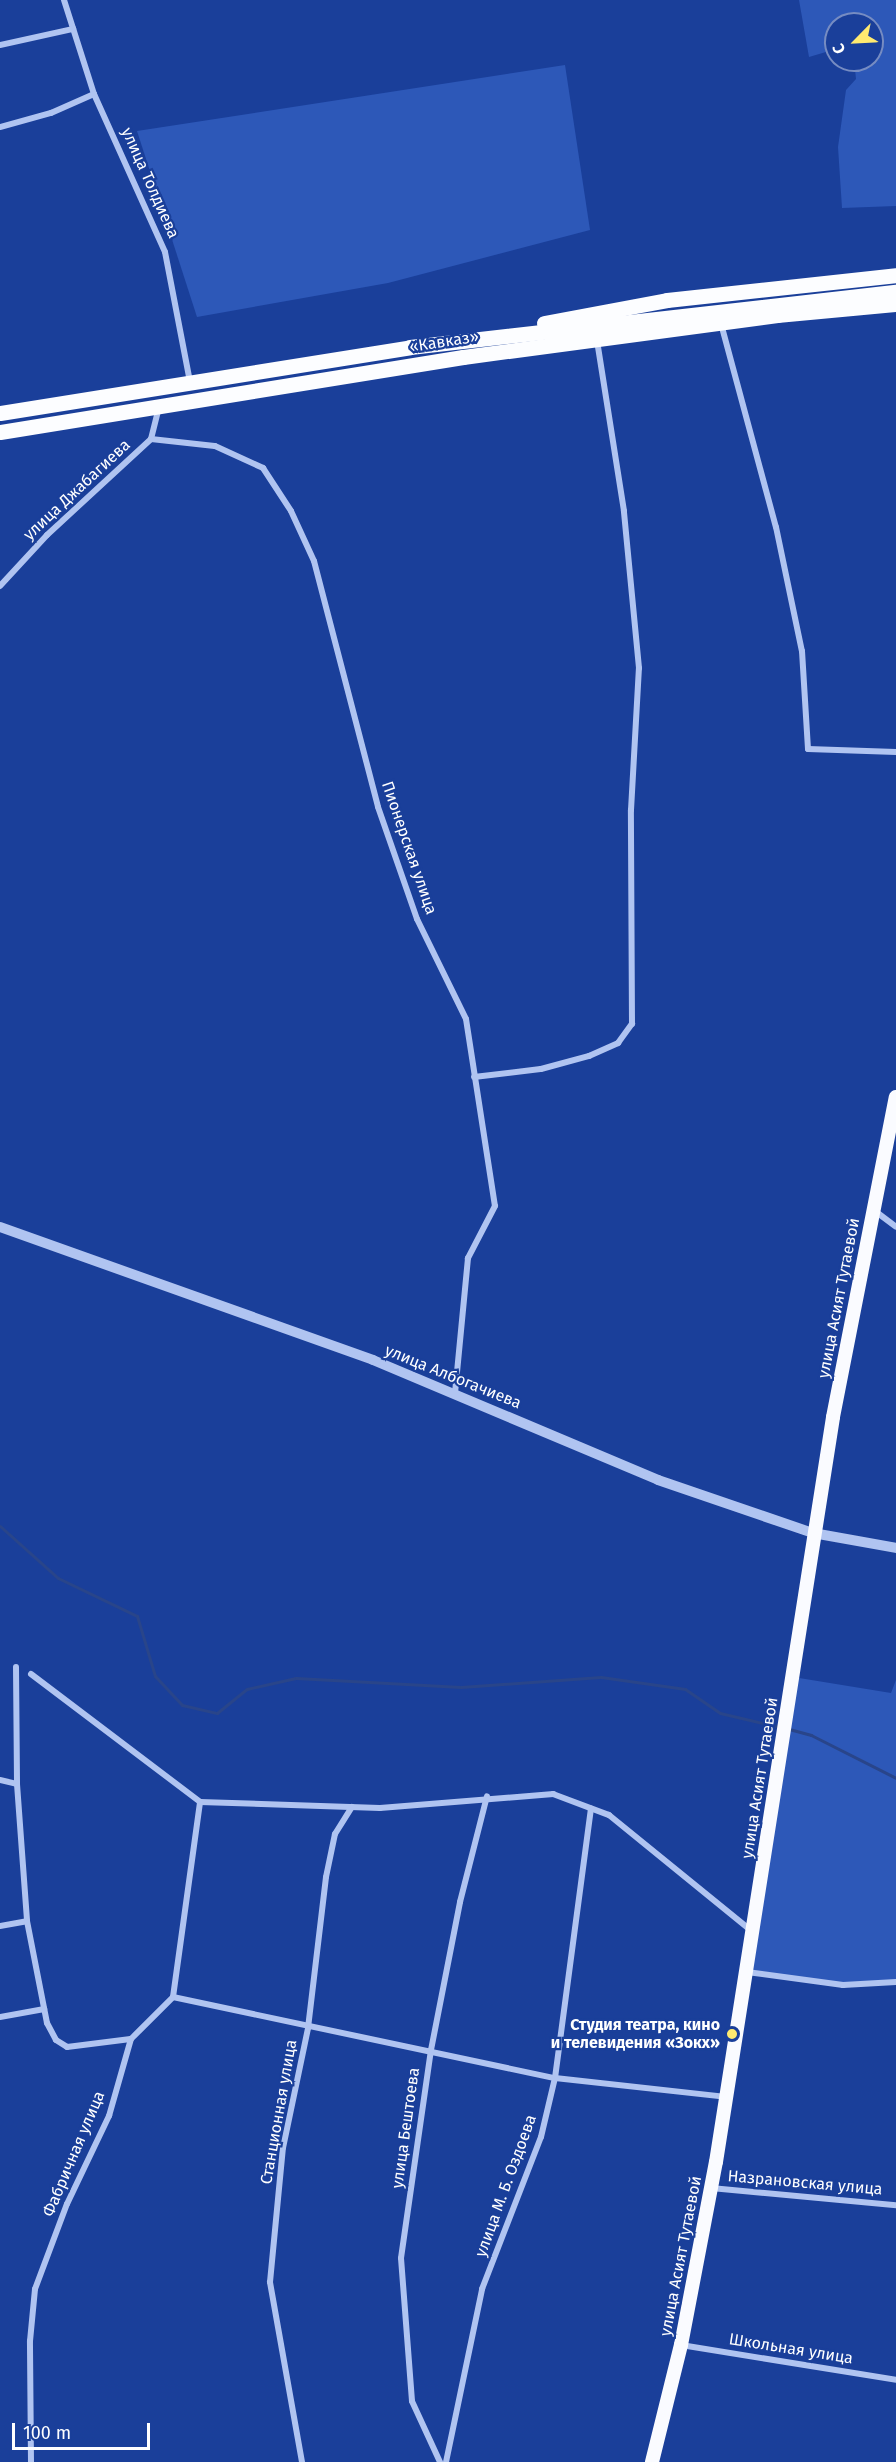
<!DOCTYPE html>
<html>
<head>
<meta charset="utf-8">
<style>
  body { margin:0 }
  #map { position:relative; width:896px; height:2462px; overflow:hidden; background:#1a3f9a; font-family:"Fira Sans",sans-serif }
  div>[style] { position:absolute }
  .green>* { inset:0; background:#2d58b8 }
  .stream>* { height:3px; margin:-1.5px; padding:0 1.5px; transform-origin:1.5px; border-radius:1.5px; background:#29458a }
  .minor>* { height:6px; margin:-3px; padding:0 3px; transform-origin:3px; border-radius:3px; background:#b0c4f1 }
  .tertiary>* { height:10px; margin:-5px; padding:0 5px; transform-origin:5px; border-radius:5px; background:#b0c4f1 }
  .primary>* { height:14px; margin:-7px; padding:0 7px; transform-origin:7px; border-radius:7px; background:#fafbff }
  .trunk>* { height:15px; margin:-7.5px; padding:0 7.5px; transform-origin:7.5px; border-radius:7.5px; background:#fcfdff }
  .dots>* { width:16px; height:16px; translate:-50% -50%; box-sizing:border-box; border:3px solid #1a3f9a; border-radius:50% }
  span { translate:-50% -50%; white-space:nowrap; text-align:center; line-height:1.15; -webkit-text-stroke:4.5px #1a3f9a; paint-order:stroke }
  .street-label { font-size:16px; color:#fff }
  .poi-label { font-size:16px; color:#fff; font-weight:700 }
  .right { translate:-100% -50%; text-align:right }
  .north { position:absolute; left:824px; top:12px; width:60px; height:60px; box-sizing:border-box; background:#1a3f9a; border:2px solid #768cc2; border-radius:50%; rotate:246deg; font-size:16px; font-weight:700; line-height:24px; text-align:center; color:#fff }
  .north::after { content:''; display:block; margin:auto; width:21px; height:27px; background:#ffea70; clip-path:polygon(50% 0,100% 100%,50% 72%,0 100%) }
  .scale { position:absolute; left:12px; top:2423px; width:138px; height:27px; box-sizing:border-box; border:3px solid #fff; border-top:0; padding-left:8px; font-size:18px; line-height:21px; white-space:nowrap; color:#fff; -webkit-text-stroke:4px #1a3f9a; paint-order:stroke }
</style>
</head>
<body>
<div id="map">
  <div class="green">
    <div style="clip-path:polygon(799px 0,896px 0,896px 206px,842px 208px,838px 147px,846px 90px,856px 79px,854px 60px,872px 60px,872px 24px,836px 24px,836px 49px,809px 57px)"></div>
    <div style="clip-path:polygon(565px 65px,590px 230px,388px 283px,197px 317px,137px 131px)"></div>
    <div style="clip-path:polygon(793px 1677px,891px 1693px,896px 1680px,896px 1982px,843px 1985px,747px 1972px)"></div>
  </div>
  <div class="stream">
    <div style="left:0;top:1526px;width:78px;rotate:41.9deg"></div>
    <div style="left:58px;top:1578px;width:88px;rotate:25.7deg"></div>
    <div style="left:137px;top:1616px;width:63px;rotate:73.3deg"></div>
    <div style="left:155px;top:1676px;width:40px;rotate:47deg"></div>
    <div style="left:182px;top:1705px;width:36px;rotate:13deg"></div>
    <div style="left:217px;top:1713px;width:38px;rotate:-39deg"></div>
    <div style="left:247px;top:1689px;width:50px;rotate:-12.7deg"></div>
    <div style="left:296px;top:1678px;width:165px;rotate:3.1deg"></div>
    <div style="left:461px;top:1687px;width:140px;rotate:-4.1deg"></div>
    <div style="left:601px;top:1677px;width:85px;rotate:8.1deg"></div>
    <div style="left:685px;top:1689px;width:42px;rotate:34.4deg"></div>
    <div style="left:720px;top:1713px;width:61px;rotate:13.3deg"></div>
    <div style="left:789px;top:1729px;width:23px;rotate:15deg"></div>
    <div style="left:811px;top:1735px;width:95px;rotate:26.8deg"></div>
  </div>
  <div class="minor">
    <div style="left:64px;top:0;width:99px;rotate:72.3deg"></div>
    <div style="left:94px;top:94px;width:173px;rotate:65.8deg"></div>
    <div style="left:165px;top:252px;width:132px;rotate:79.1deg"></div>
    <div style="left:0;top:45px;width:75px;rotate:-12.4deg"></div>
    <div style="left:0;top:127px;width:53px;rotate:-15.4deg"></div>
    <div style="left:51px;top:113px;width:47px;rotate:-23.8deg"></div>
    <div style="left:723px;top:331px;width:203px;rotate:74.9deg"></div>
    <div style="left:776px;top:527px;width:127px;rotate:78.2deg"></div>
    <div style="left:802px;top:651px;width:98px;rotate:86.5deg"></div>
    <div style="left:808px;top:749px;width:88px;rotate:2deg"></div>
    <div style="left:151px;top:439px;width:64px;rotate:6.2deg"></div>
    <div style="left:215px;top:446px;width:53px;rotate:24.6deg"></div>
    <div style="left:263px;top:468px;width:51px;rotate:56.9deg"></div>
    <div style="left:291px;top:511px;width:55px;rotate:65.3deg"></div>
    <div style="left:314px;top:561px;width:254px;rotate:75.4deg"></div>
    <div style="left:378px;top:807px;width:119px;rotate:70.8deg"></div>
    <div style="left:417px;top:919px;width:111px;rotate:63.9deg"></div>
    <div style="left:466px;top:1019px;width:189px;rotate:81.2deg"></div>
    <div style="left:495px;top:1206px;width:59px;rotate:117.4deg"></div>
    <div style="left:468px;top:1258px;width:135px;rotate:95.5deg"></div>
    <div style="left:0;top:586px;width:69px;rotate:-47.3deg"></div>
    <div style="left:47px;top:535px;width:142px;rotate:-42.7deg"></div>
    <div style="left:151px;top:439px;width:33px;rotate:-76deg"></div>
    <div style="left:474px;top:1077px;width:67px;rotate:-6.8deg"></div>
    <div style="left:541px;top:1069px;width:50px;rotate:-15.2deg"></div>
    <div style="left:589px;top:1056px;width:32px;rotate:-24deg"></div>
    <div style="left:618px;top:1043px;width:24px;rotate:-54deg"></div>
    <div style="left:632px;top:1024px;width:214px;rotate:-90.3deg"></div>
    <div style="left:631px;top:810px;width:142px;rotate:-86.8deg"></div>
    <div style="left:639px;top:668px;width:158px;rotate:-95.5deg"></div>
    <div style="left:624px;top:511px;width:166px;rotate:-99deg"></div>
    <div style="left:875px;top:1211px;width:26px;rotate:37deg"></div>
    <div style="left:16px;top:1667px;width:117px;rotate:89.5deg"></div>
    <div style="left:17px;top:1784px;width:137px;rotate:85.8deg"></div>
    <div style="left:27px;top:1921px;width:104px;rotate:78.9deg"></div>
    <div style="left:47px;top:2023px;width:19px;rotate:62deg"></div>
    <div style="left:56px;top:2040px;width:13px;rotate:32deg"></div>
    <div style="left:67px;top:2047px;width:64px;rotate:-7.1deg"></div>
    <div style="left:31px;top:1674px;width:212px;rotate:37.1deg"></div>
    <div style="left:200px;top:1802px;width:180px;rotate:1.9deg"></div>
    <div style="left:380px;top:1808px;width:174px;rotate:-4.6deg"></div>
    <div style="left:553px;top:1794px;width:60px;rotate:20.6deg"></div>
    <div style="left:609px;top:1815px;width:186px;rotate:39.1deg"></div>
    <div style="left:0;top:1780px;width:17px;rotate:13deg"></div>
    <div style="left:0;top:1926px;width:27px;rotate:-10deg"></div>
    <div style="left:747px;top:1972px;width:97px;rotate:7.7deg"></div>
    <div style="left:843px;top:1985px;width:53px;rotate:-3.2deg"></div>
    <div style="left:173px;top:1997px;width:390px;rotate:12deg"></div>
    <div style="left:555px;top:2078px;width:172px;rotate:6.3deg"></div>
    <div style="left:0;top:2017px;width:45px;rotate:-10.3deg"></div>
    <div style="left:711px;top:2188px;width:186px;rotate:5.3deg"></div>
    <div style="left:681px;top:2345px;width:218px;rotate:9.2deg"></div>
    <div style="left:31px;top:2462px;width:121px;rotate:-90.5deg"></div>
    <div style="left:30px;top:2341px;width:52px;rotate:-84.5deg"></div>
    <div style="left:35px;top:2289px;width:91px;rotate:-69.4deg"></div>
    <div style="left:67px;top:2204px;width:98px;rotate:-64.5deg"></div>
    <div style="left:109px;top:2116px;width:80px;rotate:-74.1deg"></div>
    <div style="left:131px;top:2039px;width:59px;rotate:-45deg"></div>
    <div style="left:173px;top:1997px;width:197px;rotate:-82.1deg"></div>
    <div style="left:302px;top:2462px;width:183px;rotate:-100.1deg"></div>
    <div style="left:270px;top:2282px;width:135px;rotate:-84.5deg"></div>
    <div style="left:283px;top:2148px;width:123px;rotate:-78.2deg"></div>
    <div style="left:308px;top:2028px;width:152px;rotate:-83.2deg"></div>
    <div style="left:326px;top:1877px;width:44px;rotate:-78.2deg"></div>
    <div style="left:335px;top:1834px;width:32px;rotate:-58deg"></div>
    <div style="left:440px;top:2462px;width:67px;rotate:-114.7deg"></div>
    <div style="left:412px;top:2401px;width:143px;rotate:-94.4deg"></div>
    <div style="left:401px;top:2258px;width:210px;rotate:-81.8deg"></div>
    <div style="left:431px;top:2050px;width:151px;rotate:-78.9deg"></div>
    <div style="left:460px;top:1902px;width:109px;rotate:-75.7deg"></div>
    <div style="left:446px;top:2462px;width:177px;rotate:-78.2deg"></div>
    <div style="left:482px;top:2289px;width:163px;rotate:-68.8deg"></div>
    <div style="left:541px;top:2137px;width:61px;rotate:-76.7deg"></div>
    <div style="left:555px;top:2078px;width:272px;rotate:-82.4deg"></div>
  </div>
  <div class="tertiary">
    <div style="left:0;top:1227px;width:396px;rotate:19.6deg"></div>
    <div style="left:373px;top:1360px;width:309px;rotate:22.8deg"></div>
    <div style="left:658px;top:1480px;width:164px;rotate:18.9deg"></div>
    <div style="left:813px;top:1533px;width:84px;rotate:10.2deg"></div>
  </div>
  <div class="primary">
    <div style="left:652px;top:2462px;width:121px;rotate:-76.1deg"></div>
    <div style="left:681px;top:2345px;width:186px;rotate:-79.2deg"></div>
    <div style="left:716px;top:2162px;width:754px;rotate:-81.07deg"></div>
    <div style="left:833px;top:1417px;width:326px;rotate:-78.9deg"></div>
  </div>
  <div class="trunk">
    <div style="left:544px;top:323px;width:125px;rotate:-10.6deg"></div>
    <div style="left:667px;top:300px;width:230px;rotate:-6.2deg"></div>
    <div style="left:0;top:413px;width:415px;rotate:-9.1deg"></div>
    <div style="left:410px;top:347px;width:489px;rotate:-6.5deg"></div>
    <div style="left:0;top:432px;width:469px;rotate:-9.2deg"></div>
    <div style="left:463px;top:357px;width:317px;rotate:-7.6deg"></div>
    <div style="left:777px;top:315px;width:120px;rotate:-5.3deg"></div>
  </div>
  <div class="dots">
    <div style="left:732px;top:2034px;background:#ffea70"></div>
  </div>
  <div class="street-label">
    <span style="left:150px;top:183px;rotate:66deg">улица Толдиева</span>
    <span style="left:444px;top:342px;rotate:-9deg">«Кавказ»</span>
    <span style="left:77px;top:490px;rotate:-43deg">улица Джабагиева</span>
    <span style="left:409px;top:848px;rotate:71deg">Пионерская улица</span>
    <span style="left:839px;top:1298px;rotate:-79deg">улица Асият Тутаевой</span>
    <span style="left:453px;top:1377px;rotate:22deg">улица Албогачиева</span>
    <span style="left:760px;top:1778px;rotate:-81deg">улица Асият Тутаевой</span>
    <span style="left:279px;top:2112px;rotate:-80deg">Станционная улица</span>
    <span style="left:406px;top:2128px;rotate:-82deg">улица Бештоева</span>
    <span style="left:74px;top:2154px;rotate:-67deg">Фабричная улица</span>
    <span style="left:805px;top:2183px;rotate:5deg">Назрановская улица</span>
    <span style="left:506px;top:2186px;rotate:-70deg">улица М. Б. Оздоева</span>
    <span style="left:681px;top:2256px;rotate:-79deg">улица Асият Тутаевой</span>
    <span style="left:791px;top:2349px;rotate:9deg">Школьная улица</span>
  </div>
  <div class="poi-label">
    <span class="right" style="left:720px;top:2034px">Студия театра, кино<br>и телевидения «Зокх»</span>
  </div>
  <div class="north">С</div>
  <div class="scale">100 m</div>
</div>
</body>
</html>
